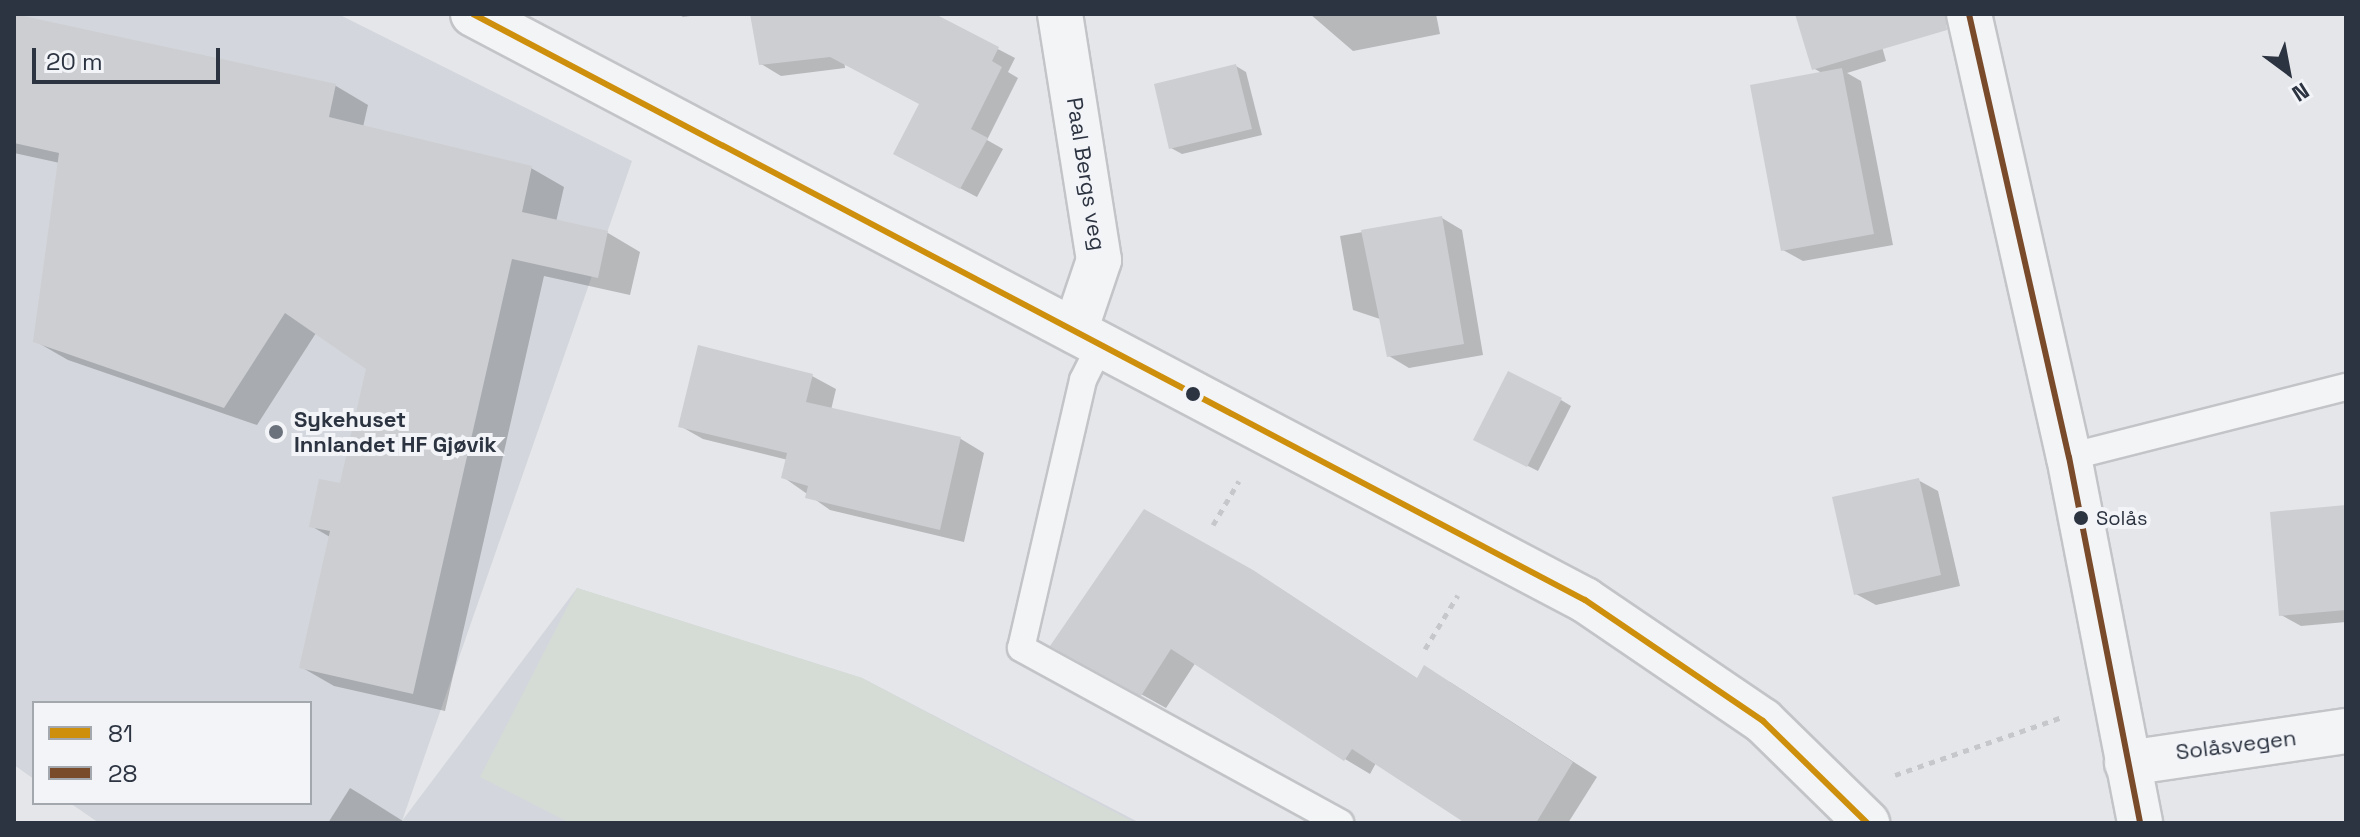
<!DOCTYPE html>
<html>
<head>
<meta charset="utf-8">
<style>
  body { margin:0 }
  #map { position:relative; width:2360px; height:837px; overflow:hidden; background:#e4e6e9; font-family:"Space Grotesk",sans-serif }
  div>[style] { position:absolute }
  .built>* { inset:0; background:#d3d6dc }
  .green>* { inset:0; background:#d5dcd5 }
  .shadow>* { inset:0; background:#0003 }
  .building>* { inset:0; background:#ccced1 }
  .path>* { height:5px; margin-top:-2.5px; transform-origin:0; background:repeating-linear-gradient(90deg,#c5c7ca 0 6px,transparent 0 12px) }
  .roads { filter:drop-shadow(2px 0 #c2c4c7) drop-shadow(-2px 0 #c2c4c7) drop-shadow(0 2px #c2c4c7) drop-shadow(0 -2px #c2c4c7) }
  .lane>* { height:26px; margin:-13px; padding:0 13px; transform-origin:13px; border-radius:13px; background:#f3f4f5 }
  .street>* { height:44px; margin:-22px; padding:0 22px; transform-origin:22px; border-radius:22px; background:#f3f4f5 }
  .bus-1>* { height:6px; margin:-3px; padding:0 3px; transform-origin:3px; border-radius:3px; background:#ce8f0d }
  .bus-2>* { height:6px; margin:-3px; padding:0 3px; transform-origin:3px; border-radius:3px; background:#7a4b2a }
  .dots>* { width:22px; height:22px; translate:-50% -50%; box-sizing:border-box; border:4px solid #f2f4f7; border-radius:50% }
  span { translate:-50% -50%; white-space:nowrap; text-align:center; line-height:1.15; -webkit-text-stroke:8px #f2f4f7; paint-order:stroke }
  .bus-label { font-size:20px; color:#2c3341 }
  .left { translate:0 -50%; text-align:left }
  .street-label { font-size:22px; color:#2c3341 }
  .poi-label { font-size:22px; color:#2c3341; font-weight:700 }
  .frame { position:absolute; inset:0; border:16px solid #2c3341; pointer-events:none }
  .legend { position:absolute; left:32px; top:701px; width:280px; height:104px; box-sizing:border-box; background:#f2f4f7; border:2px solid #a3a7ae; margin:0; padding:10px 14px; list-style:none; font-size:24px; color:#2c3341 }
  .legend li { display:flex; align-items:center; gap:16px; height:40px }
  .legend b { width:40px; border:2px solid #a3a7ae }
  .north { position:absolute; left:2248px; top:32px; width:80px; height:80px; -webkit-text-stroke:6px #f2f4f7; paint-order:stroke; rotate:148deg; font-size:22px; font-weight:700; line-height:32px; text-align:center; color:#2c3341 }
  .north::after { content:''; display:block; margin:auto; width:28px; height:36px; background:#2c3341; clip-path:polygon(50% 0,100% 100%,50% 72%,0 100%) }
  .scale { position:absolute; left:32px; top:48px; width:188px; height:36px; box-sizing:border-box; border:4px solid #2c3341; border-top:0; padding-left:10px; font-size:24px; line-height:28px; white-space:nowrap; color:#2c3341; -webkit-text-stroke:6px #f2f4f7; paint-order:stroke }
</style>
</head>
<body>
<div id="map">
  <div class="built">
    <div style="clip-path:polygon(14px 14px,338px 14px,632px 161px,402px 821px,577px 588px,862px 678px,1140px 823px,99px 823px,70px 803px,310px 803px,310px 703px,34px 703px,34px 779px,14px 765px)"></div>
  </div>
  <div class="green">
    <div style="clip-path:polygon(577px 588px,862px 678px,1135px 823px,570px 823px,480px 777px)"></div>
  </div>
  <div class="shadow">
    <div style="clip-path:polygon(678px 14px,705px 14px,683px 17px)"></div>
    <div style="clip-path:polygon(755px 14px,838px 14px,845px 68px,781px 76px,761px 64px)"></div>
    <div style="clip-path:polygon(890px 14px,931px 14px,1015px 58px,1008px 72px,1018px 78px,987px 140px,1003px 149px,977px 197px,912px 163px,921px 104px)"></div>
    <div style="clip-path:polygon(1310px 14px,1436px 14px,1440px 34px,1353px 51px)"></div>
    <div style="clip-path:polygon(1797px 14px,1873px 14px,1886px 61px,1847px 73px,1861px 81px,1893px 245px,1803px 261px,1783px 250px,1822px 73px,1813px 68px)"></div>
    <div style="clip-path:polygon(14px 15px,336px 86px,368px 105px,363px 127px,531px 168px,564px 187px,556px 222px,608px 233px,640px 252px,630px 295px,544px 276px,445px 711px,334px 686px,301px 667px,330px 537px,311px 526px,342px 486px,368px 368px,316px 333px,257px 425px,68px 360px,35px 341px,60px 163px,14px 153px)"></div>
    <div style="clip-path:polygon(1236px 66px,1246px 72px,1262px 135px,1182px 154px,1171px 148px)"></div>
    <div style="clip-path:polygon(1442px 218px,1462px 230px,1483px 355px,1409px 368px,1389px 356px,1383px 320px,1353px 310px,1340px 236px)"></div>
    <div style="clip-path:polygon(812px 376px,836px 389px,831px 410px,961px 439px,984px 453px,964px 542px,830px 510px,783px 477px,788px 460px,703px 439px,680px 426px)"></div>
    <div style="clip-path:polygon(1561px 400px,1571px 406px,1538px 471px,1486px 445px)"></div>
    <div style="clip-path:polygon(1918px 480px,1938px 491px,1960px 586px,1876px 605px,1856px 594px)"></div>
    <div style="clip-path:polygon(2346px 507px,2346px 622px,2301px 626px,2281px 615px)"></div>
    <div style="clip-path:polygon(1278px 587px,1418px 679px,1450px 682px,1597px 777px,1568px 823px,1469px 823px,1376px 763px,1370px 774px,1345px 759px,1196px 662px,1166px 708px,1078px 659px)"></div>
    <div style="clip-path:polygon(350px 788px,360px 794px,406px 823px,328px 823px)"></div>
  </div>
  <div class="building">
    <div style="clip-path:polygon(14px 14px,336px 84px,329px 117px,532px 166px,522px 212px,608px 231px,598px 278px,512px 259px,413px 694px,299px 668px,330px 531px,309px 527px,319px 479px,340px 483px,366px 369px,285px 313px,224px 408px,33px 342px,59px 153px,14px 143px)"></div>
    <div style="clip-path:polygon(750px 14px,935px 14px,999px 47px,992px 61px,1002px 67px,971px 129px,988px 138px,960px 189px,893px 154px,919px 104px,830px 57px,759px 65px)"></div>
    <div style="clip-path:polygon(1795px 14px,1945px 14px,1947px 30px,1812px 70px)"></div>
    <div style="clip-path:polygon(1236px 64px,1252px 129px,1169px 149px,1154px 84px)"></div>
    <div style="clip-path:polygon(1842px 68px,1874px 234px,1781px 251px,1750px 85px)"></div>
    <div style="clip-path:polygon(1442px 216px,1464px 344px,1387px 357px,1361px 230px)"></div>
    <div style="clip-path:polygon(698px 345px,813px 374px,806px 402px,961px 437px,940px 530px,805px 498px,808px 486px,781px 478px,787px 453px,678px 427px)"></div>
    <div style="clip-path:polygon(1508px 371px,1562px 398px,1527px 467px,1473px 440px)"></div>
    <div style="clip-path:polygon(1919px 478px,1941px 575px,1854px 595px,1832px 497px)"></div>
    <div style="clip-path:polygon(2346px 505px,2346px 610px,2279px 616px,2270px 512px)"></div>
    <div style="clip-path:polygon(1144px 509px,1253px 570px,1417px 678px,1424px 665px,1573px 762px,1536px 823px,1465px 823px,1352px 749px,1344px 761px,1171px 649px,1141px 696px,1050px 646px)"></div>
  </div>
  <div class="path">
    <div style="left:1213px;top:525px;width:51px;rotate:-59.4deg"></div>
    <div style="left:1425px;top:649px;width:63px;rotate:-58.6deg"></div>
    <div style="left:1895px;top:775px;width:175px;rotate:-19.1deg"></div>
  </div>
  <div class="roads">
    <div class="lane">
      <div style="left:1101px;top:344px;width:40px;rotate:116.6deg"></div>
      <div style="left:1083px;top:380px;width:275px;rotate:103deg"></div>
      <div style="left:1021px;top:648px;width:364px;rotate:28.7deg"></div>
      <div style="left:2069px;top:457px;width:286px;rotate:-14.2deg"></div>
    </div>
    <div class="street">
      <div style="left:473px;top:14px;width:1257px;rotate:27.79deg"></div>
      <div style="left:1585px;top:600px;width:215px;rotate:34.2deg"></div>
      <div style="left:1763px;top:721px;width:146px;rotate:44.4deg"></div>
      <div style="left:1060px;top:14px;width:249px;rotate:81deg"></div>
      <div style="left:1099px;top:260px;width:75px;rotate:108.7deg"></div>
      <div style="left:1969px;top:14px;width:454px;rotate:77.3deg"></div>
      <div style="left:2069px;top:457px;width:373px;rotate:79deg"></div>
      <div style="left:2127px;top:763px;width:221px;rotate:-8.3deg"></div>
    </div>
  </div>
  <div class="bus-1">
    <div style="left:473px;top:14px;width:1257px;rotate:27.79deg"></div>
    <div style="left:1585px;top:600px;width:215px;rotate:34.2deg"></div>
    <div style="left:1763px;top:721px;width:146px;rotate:44.4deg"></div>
  </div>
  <div class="bus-2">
    <div style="left:1969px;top:14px;width:454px;rotate:77.3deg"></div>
    <div style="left:2069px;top:457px;width:373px;rotate:79deg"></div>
  </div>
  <div class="dots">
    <div style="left:1193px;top:394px;background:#2c3341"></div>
    <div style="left:276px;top:432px;background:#6c727c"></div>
    <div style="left:2081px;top:518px;background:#2c3341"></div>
  </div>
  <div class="bus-label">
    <span class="left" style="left:2096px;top:518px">Solås</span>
  </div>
  <div class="street-label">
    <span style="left:1086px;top:174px;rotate:81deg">Paal Bergs veg</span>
    <span style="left:2236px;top:745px;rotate:-7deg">Solåsvegen</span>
  </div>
  <div class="poi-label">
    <span class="left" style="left:294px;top:432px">Sykehuset<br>Innlandet HF Gjøvik</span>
  </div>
  <div class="frame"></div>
  <ul class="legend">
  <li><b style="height:10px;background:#ce8f0d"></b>81</li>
  <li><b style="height:10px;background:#7a4b2a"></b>28</li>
  </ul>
  <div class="north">N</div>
  <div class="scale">20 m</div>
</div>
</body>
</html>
